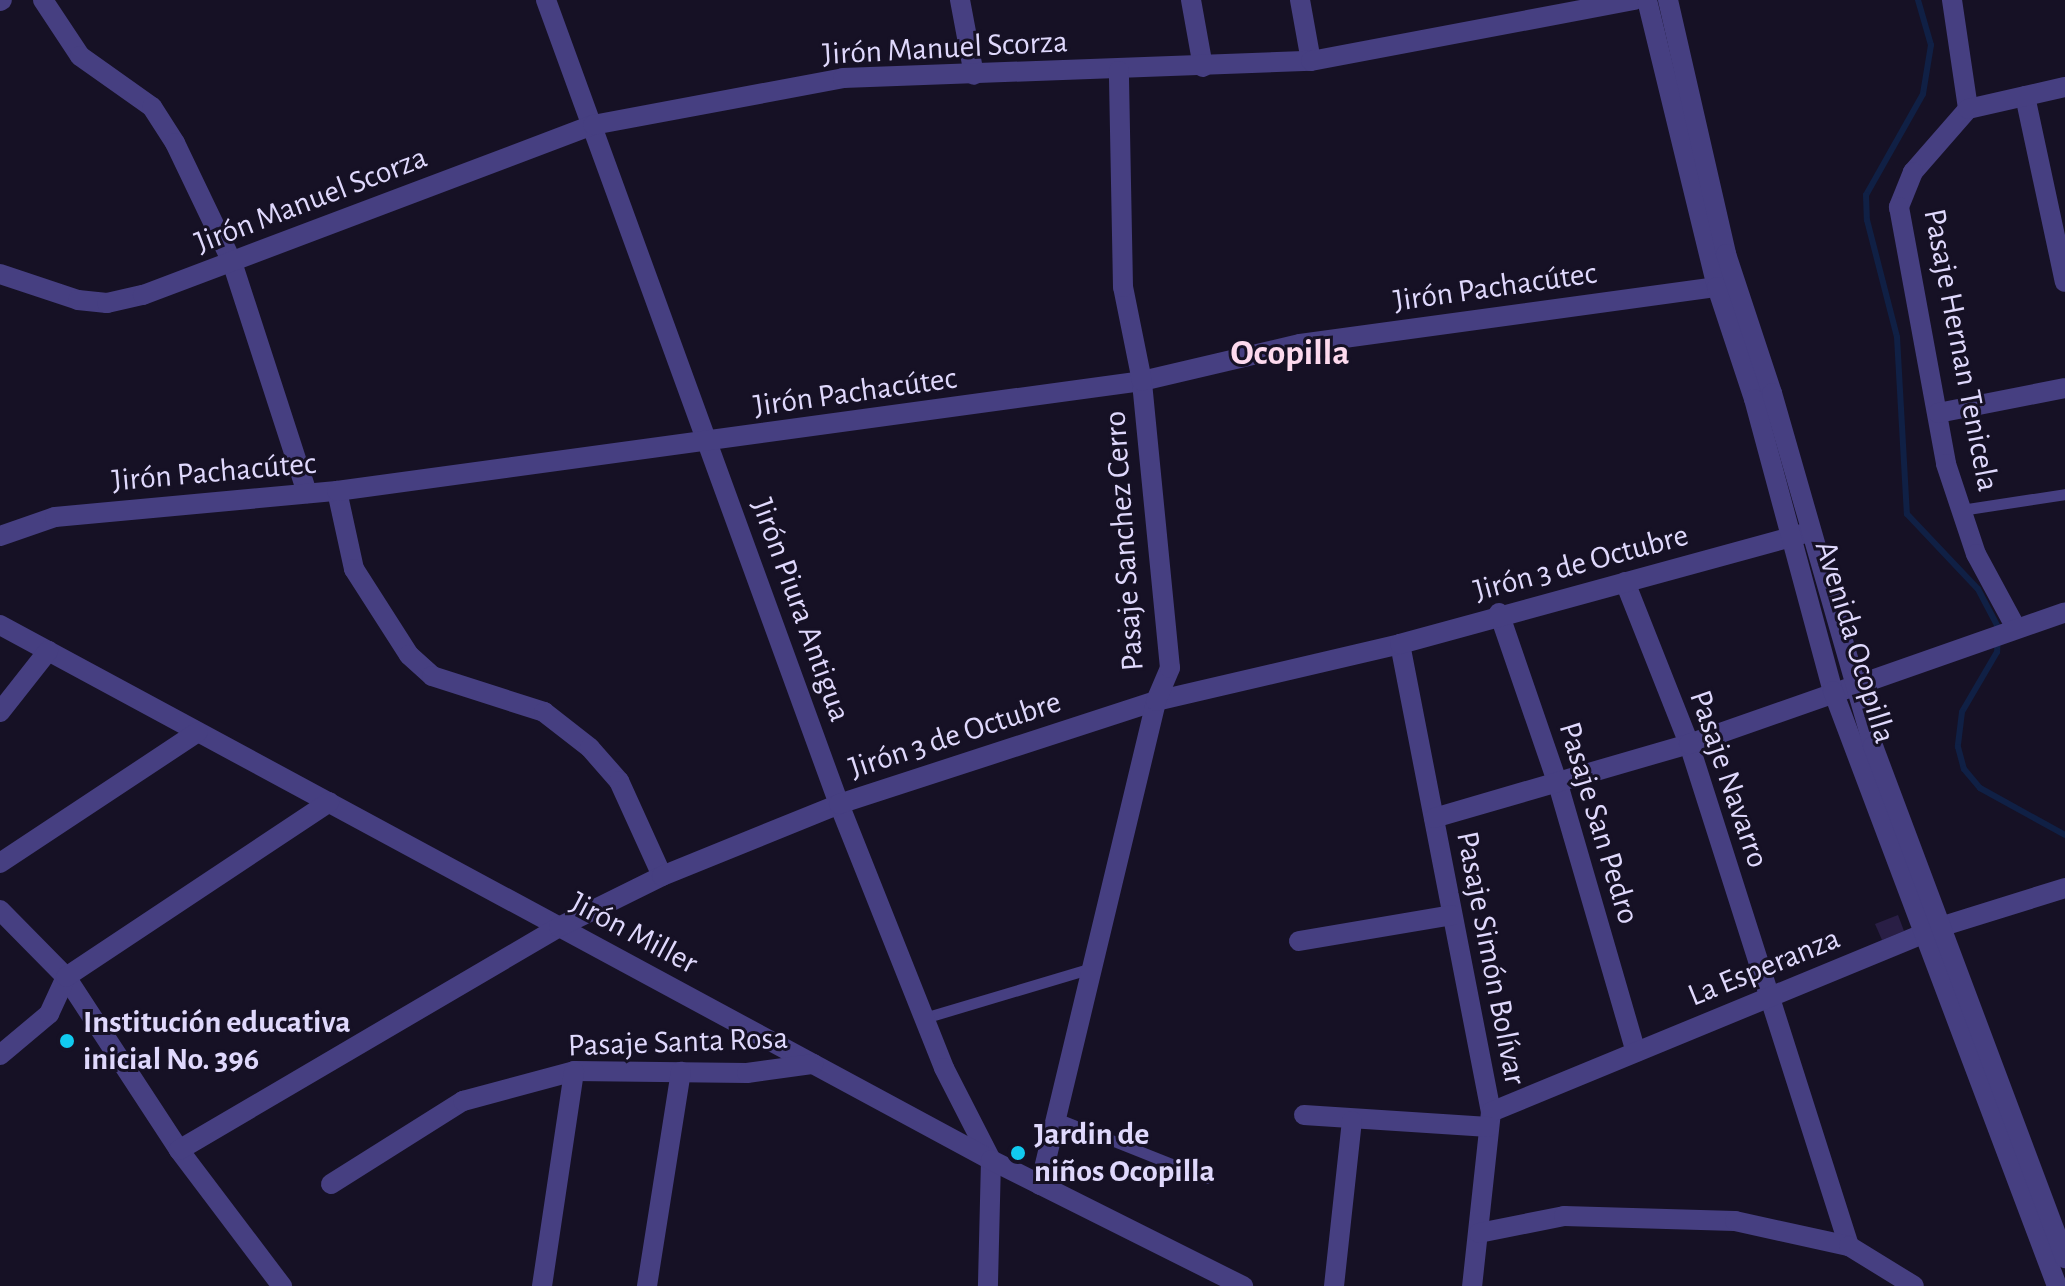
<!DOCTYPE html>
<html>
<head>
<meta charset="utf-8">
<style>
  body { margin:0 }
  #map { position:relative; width:2065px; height:1286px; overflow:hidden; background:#161125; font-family:"Alegreya Sans",sans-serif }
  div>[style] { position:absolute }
  .stream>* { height:6px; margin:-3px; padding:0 3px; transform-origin:3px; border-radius:3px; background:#102045 }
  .building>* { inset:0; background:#291e45 }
  .service>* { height:11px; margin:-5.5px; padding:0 5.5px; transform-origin:5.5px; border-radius:5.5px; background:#463f81 }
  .minor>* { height:20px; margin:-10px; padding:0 10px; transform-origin:10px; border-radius:10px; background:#463f81 }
  .tertiary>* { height:20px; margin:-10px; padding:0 10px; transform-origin:10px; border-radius:10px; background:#463f81 }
  .dots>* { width:22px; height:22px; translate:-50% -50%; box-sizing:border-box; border:4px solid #161125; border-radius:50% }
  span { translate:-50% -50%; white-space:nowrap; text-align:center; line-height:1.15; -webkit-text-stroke:6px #161125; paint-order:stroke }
  .street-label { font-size:32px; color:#dfd8fc }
  .poi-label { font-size:32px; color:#dfd8fc; font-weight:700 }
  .left { translate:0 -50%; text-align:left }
  .quarter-label { font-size:36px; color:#fddaee; font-weight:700 }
</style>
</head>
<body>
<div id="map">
  <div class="stream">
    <div style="left:1918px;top:0;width:47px;rotate:73.9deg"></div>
    <div style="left:1931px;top:45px;width:50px;rotate:99.3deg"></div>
    <div style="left:1923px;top:94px;width:116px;rotate:119.4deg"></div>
    <div style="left:1866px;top:195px;width:25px;rotate:88deg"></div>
    <div style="left:1867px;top:220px;width:121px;rotate:75.6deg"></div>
    <div style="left:1897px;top:337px;width:177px;rotate:86.8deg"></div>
    <div style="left:1907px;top:514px;width:103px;rotate:46.6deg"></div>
    <div style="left:1978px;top:589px;width:43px;rotate:62.2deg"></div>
    <div style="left:1998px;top:627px;width:25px;rotate:92deg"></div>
    <div style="left:1997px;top:652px;width:69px;rotate:120.3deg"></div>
    <div style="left:1962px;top:712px;width:35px;rotate:97deg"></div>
    <div style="left:1958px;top:747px;width:23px;rotate:75deg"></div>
    <div style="left:1964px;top:769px;width:25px;rotate:50deg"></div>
    <div style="left:1980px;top:788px;width:97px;rotate:28.9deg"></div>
  </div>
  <div class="building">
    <div style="clip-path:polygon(1898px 915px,1904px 931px,1882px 940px,1875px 924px)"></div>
  </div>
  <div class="service">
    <div style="left:1961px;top:510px;width:105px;rotate:-8.7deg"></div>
    <div style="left:924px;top:1018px;width:175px;rotate:-16.6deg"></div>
    <div style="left:1056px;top:1118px;width:162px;rotate:21.7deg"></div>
  </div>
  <div class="minor">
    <div style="left:43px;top:0;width:67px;rotate:56.5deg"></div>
    <div style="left:80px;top:56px;width:88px;rotate:35.3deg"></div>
    <div style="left:152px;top:107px;width:43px;rotate:57.4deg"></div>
    <div style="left:175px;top:143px;width:132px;rotate:64.4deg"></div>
    <div style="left:232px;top:262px;width:243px;rotate:72deg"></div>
    <div style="left:546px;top:0;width:856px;rotate:69.98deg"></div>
    <div style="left:839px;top:804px;width:284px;rotate:68.3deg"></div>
    <div style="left:944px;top:1068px;width:103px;rotate:62.9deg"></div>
    <div style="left:991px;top:1160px;width:126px;rotate:91.4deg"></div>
    <div style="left:960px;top:0;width:76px;rotate:79.4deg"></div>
    <div style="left:1191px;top:0;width:68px;rotate:79.8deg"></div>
    <div style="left:1300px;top:0;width:62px;rotate:79.8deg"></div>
    <div style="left:1952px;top:0;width:110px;rotate:81.6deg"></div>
    <div style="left:1968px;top:109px;width:84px;rotate:131.1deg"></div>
    <div style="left:1913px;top:172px;width:38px;rotate:112deg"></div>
    <div style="left:1899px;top:207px;width:261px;rotate:79.6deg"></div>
    <div style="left:1946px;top:464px;width:95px;rotate:71.6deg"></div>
    <div style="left:1976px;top:554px;width:84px;rotate:61.6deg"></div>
    <div style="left:0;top:1px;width:2px;rotate:-27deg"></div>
    <div style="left:2025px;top:96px;width:190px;rotate:77.9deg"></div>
    <div style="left:1968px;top:109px;width:99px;rotate:-12.8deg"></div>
    <div style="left:0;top:274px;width:82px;rotate:18.4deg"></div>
    <div style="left:78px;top:300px;width:29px;rotate:6deg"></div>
    <div style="left:107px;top:303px;width:37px;rotate:-13deg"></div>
    <div style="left:143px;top:295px;width:481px;rotate:-20.7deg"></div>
    <div style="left:593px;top:125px;width:254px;rotate:-10.6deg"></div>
    <div style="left:843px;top:78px;width:468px;rotate:-2.1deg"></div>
    <div style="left:1311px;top:61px;width:330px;rotate:-10.7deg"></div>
    <div style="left:1938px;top:413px;width:129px;rotate:-11.1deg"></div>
    <div style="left:337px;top:491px;width:80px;rotate:77.7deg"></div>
    <div style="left:354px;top:569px;width:102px;rotate:57.4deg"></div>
    <div style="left:409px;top:655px;width:31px;rotate:42deg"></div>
    <div style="left:432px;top:676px;width:118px;rotate:17.8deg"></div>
    <div style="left:544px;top:712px;width:58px;rotate:38deg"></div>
    <div style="left:590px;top:748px;width:44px;rotate:48.7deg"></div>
    <div style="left:619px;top:781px;width:104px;rotate:65.6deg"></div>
    <div style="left:0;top:536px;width:58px;rotate:-19.1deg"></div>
    <div style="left:55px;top:517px;width:283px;rotate:-5.3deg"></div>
    <div style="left:337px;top:491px;width:812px;rotate:-7.78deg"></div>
    <div style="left:1142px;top:381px;width:162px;rotate:-13.2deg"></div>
    <div style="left:1300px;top:344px;width:421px;rotate:-7.8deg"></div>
    <div style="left:1625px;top:582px;width:174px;rotate:68.4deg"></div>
    <div style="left:1689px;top:744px;width:527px;rotate:72.32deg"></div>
    <div style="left:1499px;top:613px;width:181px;rotate:71deg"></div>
    <div style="left:1558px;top:784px;width:279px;rotate:73.8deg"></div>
    <div style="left:0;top:625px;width:1126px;rotate:28.36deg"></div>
    <div style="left:991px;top:1160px;width:282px;rotate:26.6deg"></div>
    <div style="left:1400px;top:644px;width:477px;rotate:79deg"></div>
    <div style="left:1491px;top:1112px;width:175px;rotate:96.2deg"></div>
    <div style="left:0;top:712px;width:78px;rotate:-51.8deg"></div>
    <div style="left:1434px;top:818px;width:266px;rotate:-16.2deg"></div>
    <div style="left:1689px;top:744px;width:398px;rotate:-19.3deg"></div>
    <div style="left:0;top:863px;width:237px;rotate:-33.5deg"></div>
    <div style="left:0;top:910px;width:94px;rotate:45.4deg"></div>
    <div style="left:66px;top:977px;width:207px;rotate:56.8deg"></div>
    <div style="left:179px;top:1150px;width:171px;rotate:52.9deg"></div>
    <div style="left:1299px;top:941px;width:155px;rotate:-9.6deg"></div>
    <div style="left:0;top:1055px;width:64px;rotate:-39.9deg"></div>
    <div style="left:49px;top:1014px;width:41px;rotate:-65.3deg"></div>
    <div style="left:66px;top:977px;width:316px;rotate:-33.6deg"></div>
    <div style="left:1491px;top:1112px;width:486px;rotate:-22.4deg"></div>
    <div style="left:1940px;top:927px;width:131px;rotate:-17.3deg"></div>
    <div style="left:1304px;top:1115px;width:185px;rotate:3.7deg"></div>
    <div style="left:179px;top:1150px;width:441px;rotate:-30.4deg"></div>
    <div style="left:559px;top:927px;width:115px;rotate:-26.3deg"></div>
    <div style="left:662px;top:876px;width:191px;rotate:-22.1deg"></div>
    <div style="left:839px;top:804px;width:333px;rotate:-18deg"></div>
    <div style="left:1156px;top:701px;width:251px;rotate:-13.1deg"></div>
    <div style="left:1400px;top:644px;width:421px;rotate:-15.3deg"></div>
    <div style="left:331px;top:1184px;width:156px;rotate:-32.2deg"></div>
    <div style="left:463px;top:1101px;width:115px;rotate:-15.1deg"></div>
    <div style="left:574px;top:1071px;width:173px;rotate:0.7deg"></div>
    <div style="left:747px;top:1073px;width:67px;rotate:-7.8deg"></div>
    <div style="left:1040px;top:1185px;width:498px;rotate:-76.5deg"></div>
    <div style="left:1156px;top:701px;width:36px;rotate:-67deg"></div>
    <div style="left:1170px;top:668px;width:288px;rotate:-95.6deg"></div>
    <div style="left:1142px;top:381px;width:96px;rotate:-101.4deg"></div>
    <div style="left:1123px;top:287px;width:216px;rotate:-91.1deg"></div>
    <div style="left:1479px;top:1233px;width:87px;rotate:-11.3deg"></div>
    <div style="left:1564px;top:1216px;width:171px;rotate:1.7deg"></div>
    <div style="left:1735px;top:1221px;width:117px;rotate:12.4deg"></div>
    <div style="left:1849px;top:1246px;width:76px;rotate:31.6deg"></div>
    <div style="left:542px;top:1286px;width:217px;rotate:-81.5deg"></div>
    <div style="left:647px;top:1286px;width:217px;rotate:-81deg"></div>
    <div style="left:1334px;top:1286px;width:166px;rotate:-83.8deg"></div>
  </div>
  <div class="tertiary">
    <div style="left:1647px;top:0;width:295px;rotate:76.3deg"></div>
    <div style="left:1717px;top:287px;width:118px;rotate:71.7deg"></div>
    <div style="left:1754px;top:399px;width:302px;rotate:74.9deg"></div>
    <div style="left:1833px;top:691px;width:636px;rotate:69.37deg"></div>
    <div style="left:1668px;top:0;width:261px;rotate:77.1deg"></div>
    <div style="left:1726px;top:254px;width:146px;rotate:71.7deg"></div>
    <div style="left:1772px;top:393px;width:367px;rotate:74deg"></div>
    <div style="left:1873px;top:746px;width:547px;rotate:69.44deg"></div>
  </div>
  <div class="dots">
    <div style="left:67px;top:1041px;background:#11caef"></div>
    <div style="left:1018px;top:1153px;background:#11caef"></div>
  </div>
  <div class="street-label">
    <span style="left:945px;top:48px;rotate:-3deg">Jirón Manuel Scorza</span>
    <span style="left:311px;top:200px;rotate:-21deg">Jirón Manuel Scorza</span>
    <span style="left:1495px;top:287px;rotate:-8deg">Jirón Pachacútec</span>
    <span style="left:1961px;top:350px;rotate:79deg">Pasaje Hernan Tenicela</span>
    <span style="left:855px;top:392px;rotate:-8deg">Jirón Pachacútec</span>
    <span style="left:214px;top:472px;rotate:-5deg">Jirón Pachacútec</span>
    <span style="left:1124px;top:541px;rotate:-94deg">Pasaje Sanchez Cerro</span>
    <span style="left:1581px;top:563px;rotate:-15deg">Jirón 3 de Octubre</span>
    <span style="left:801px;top:610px;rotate:70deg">Jirón Piura Antigua</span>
    <span style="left:1855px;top:642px;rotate:73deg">Avenida Ocopilla</span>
    <span style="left:955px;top:735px;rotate:-18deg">Jirón 3 de Octubre</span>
    <span style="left:1729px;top:779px;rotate:71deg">Pasaje Navarro</span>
    <span style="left:1599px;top:823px;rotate:73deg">Pasaje San Pedro</span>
    <span style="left:634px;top:933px;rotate:28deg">Jirón Miller</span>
    <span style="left:1491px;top:958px;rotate:79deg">Pasaje Simón Bolívar</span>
    <span style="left:1764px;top:967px;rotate:-22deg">La Esperanza</span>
    <span style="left:678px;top:1042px;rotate:-2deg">Pasaje Santa Rosa</span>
  </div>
  <div class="poi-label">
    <span class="left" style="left:83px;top:1041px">Institución educativa<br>inicial No. 396</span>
    <span class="left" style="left:1034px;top:1153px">Jardin de<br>niños Ocopilla</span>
  </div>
  <div class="quarter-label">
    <span style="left:1290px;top:354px">Ocopilla</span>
  </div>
</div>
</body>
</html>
